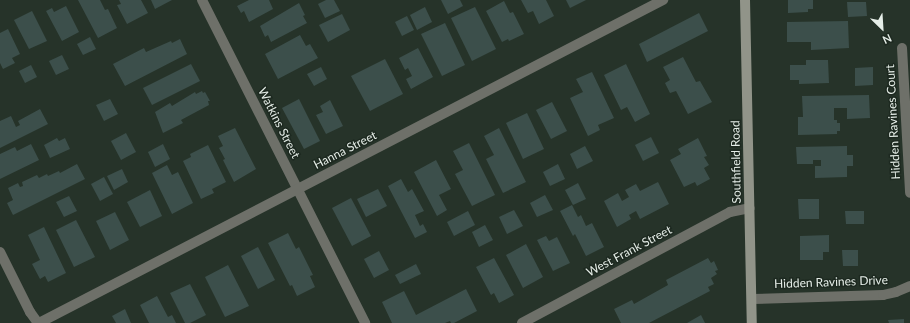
<!DOCTYPE html>
<html>
<head>
<meta charset="utf-8">
<style>
  body { margin:0 }
  #map { position:relative; width:910px; height:323px; overflow:hidden; background:#263329; font-family:Lato,sans-serif }
  div>[style] { position:absolute }
  .building>* { inset:0; background:#3c4f4b }
  .minor>* { height:10px; margin:-5px; padding:0 5px; transform-origin:5px; border-radius:5px; background:#6e7069 }
  .secondary>* { height:10px; margin:-5px; padding:0 5px; transform-origin:5px; border-radius:5px; background:#919489 }
  span { translate:-50% -50%; white-space:nowrap; text-align:center; line-height:1.15; -webkit-text-stroke:3px #1d2920; paint-order:stroke }
  .street-label { font-size:12px; color:#e6eee8 }
  .north { position:absolute; left:862px; top:8px; width:40px; height:40px; -webkit-text-stroke:3px #1d2920; paint-order:stroke; rotate:155deg; font-size:11px; font-weight:700; line-height:16px; text-align:center; color:#e6eee8 }
  .north::after { content:''; display:block; margin:auto; width:14px; height:18px; background:#e6eee8; clip-path:polygon(50% 0,100% 100%,50% 72%,0 100%) }
</style>
</head>
<body>
<div id="map">
  <div class="building">
    <div style="clip-path:polygon(78px 0,100px 0,105px 10px,108px 9px,117px 28px,98px 38px)"></div>
    <div style="clip-path:polygon(119px 0,141px 0,148px 13px,127px 24px,117px 5px,121px 4px)"></div>
    <div style="clip-path:polygon(151px 0,172px 0,155px 9px)"></div>
    <div style="clip-path:polygon(249px 0,269px 0,273px 9px,249px 22px,244px 11px,241px 13px,237px 6px)"></div>
    <div style="clip-path:polygon(326px 0,334px 0,340px 11px,325px 18px,318px 4px)"></div>
    <div style="clip-path:polygon(441px 0,460px 0,463px 6px,448px 14px)"></div>
    <div style="clip-path:polygon(521px 0,546px 0,554px 16px,539px 24px,533px 11px,528px 13px)"></div>
    <div style="clip-path:polygon(566px 0,586px 0,570px 8px)"></div>
    <div style="clip-path:polygon(788px 0,813px 0,813px 9px,808px 9px,808px 12px,788px 13px)"></div>
    <div style="clip-path:polygon(504px 1px,510px 13px,513px 12px,524px 34px,509px 41px,508px 39px,502px 42px,486px 11px)"></div>
    <div style="clip-path:polygon(847px 2px,866px 2px,867px 16px,848px 17px)"></div>
    <div style="clip-path:polygon(299px 3px,305px 15px,303px 16px,307px 23px,271px 42px,268px 35px,265px 37px,260px 26px)"></div>
    <div style="clip-path:polygon(66px 6px,79px 32px,62px 41px,46px 11px,52px 8px,54px 12px)"></div>
    <div style="clip-path:polygon(425px 7px,432px 22px,417px 30px,410px 15px)"></div>
    <div style="clip-path:polygon(475px 7px,496px 49px,472px 61px,451px 18px)"></div>
    <div style="clip-path:polygon(32px 11px,47px 41px,29px 49px,14px 20px)"></div>
    <div style="clip-path:polygon(699px 13px,708px 31px,647px 62px,639px 44px)"></div>
    <div style="clip-path:polygon(342px 14px,350px 30px,328px 42px,319px 25px)"></div>
    <div style="clip-path:polygon(407px 16px,414px 30px,402px 36px,395px 22px)"></div>
    <div style="clip-path:polygon(848px 21px,849px 48px,811px 50px,811px 42px,787px 42px,787px 22px)"></div>
    <div style="clip-path:polygon(445px 23px,465px 65px,442px 76px,421px 34px)"></div>
    <div style="clip-path:polygon(8px 29px,20px 54px,12px 58px,15px 63px,3px 69px,0 63px,0 33px)"></div>
    <div style="clip-path:polygon(300px 35px,306px 46px,310px 44px,318px 58px,278px 79px,265px 54px)"></div>
    <div style="clip-path:polygon(90px 37px,96px 49px,83px 55px,77px 44px)"></div>
    <div style="clip-path:polygon(180px 39px,187px 54px,125px 86px,113px 64px,144px 48px,146px 52px,171px 41px,172px 43px)"></div>
    <div style="clip-path:polygon(418px 48px,433px 77px,411px 89px,406px 79px,412px 76px,408px 68px,405px 70px,399px 58px)"></div>
    <div style="clip-path:polygon(62px 55px,69px 69px,56px 75px,49px 61px)"></div>
    <div style="clip-path:polygon(683px 57px,696px 82px,700px 81px,712px 102px,688px 114px,676px 91px,670px 93px,665px 83px,670px 80px,663px 67px)"></div>
    <div style="clip-path:polygon(385px 59px,403px 94px,370px 111px,351px 76px)"></div>
    <div style="clip-path:polygon(806px 60px,828px 60px,829px 83px,799px 84px,799px 80px,790px 80px,790px 65px,806px 65px)"></div>
    <div style="clip-path:polygon(191px 64px,200px 81px,152px 105px,143px 88px)"></div>
    <div style="clip-path:polygon(626px 64px,650px 114px,635px 122px,627px 107px,621px 110px,604px 75px)"></div>
    <div style="clip-path:polygon(31px 65px,37px 77px,25px 83px,19px 71px)"></div>
    <div style="clip-path:polygon(321px 67px,327px 79px,314px 86px,307px 74px)"></div>
    <div style="clip-path:polygon(873px 67px,873px 85px,855px 86px,855px 68px)"></div>
    <div style="clip-path:polygon(592px 72px,614px 118px,598px 125px,600px 130px,588px 136px,570px 98px,583px 92px,576px 79px)"></div>
    <div style="clip-path:polygon(202px 91px,203px 93px,205px 92px,210px 101px,208px 101px,209px 105px,181px 120px,183px 123px,163px 133px,155px 112px,170px 103px,172px 106px,195px 92px,196px 94px)"></div>
    <div style="clip-path:polygon(869px 95px,870px 118px,847px 119px,847px 108px,834px 108px,834px 120px,837px 120px,837px 123px,840px 123px,840px 131px,837px 131px,837px 134px,798px 135px,798px 117px,803px 117px,802px 96px)"></div>
    <div style="clip-path:polygon(110px 99px,118px 114px,104px 121px,96px 105px)"></div>
    <div style="clip-path:polygon(299px 99px,320px 141px,304px 149px,282px 108px)"></div>
    <div style="clip-path:polygon(330px 100px,343px 126px,326px 134px,316px 115px,323px 112px,320px 106px)"></div>
    <div style="clip-path:polygon(552px 102px,567px 131px,551px 139px,536px 110px)"></div>
    <div style="clip-path:polygon(40px 109px,48px 124px,0 148px,0 121px,11px 116px,16px 127px,20px 125px,18px 121px)"></div>
    <div style="clip-path:polygon(527px 113px,544px 149px,523px 159px,506px 123px)"></div>
    <div style="clip-path:polygon(235px 128px,256px 169px,234px 182px,223px 160px,225px 159px,219px 148px,223px 146px,218px 136px)"></div>
    <div style="clip-path:polygon(499px 128px,526px 182px,503px 193px,486px 159px,494px 155px,484px 136px)"></div>
    <div style="clip-path:polygon(126px 133px,136px 152px,121px 160px,111px 141px)"></div>
    <div style="clip-path:polygon(651px 137px,659px 153px,643px 161px,635px 145px)"></div>
    <div style="clip-path:polygon(57px 138px,59px 141px,65px 138px,70px 149px,50px 158px,44px 145px)"></div>
    <div style="clip-path:polygon(698px 138px,707px 156px,704px 157px,709px 165px,704px 168px,710px 179px,697px 186px,695px 182px,684px 187px,670px 160px,681px 154px,678px 149px)"></div>
    <div style="clip-path:polygon(469px 143px,495px 195px,472px 206px,455px 174px,463px 170px,453px 151px)"></div>
    <div style="clip-path:polygon(31px 144px,39px 160px,0 179px,0 154px,15px 147px,17px 151px)"></div>
    <div style="clip-path:polygon(163px 144px,170px 159px,155px 167px,148px 152px)"></div>
    <div style="clip-path:polygon(208px 145px,226px 182px,212px 189px,214px 193px,201px 199px,183px 161px,191px 157px,190px 154px)"></div>
    <div style="clip-path:polygon(585px 146px,593px 161px,577px 169px,570px 154px)"></div>
    <div style="clip-path:polygon(847px 146px,847px 155px,853px 155px,853px 166px,847px 166px,847px 177px,815px 178px,815px 166px,821px 166px,821px 160px,813px 160px,813px 164px,797px 164px,796px 147px)"></div>
    <div style="clip-path:polygon(436px 160px,451px 189px,439px 195px,447px 210px,437px 216px,414px 172px)"></div>
    <div style="clip-path:polygon(77px 164px,85px 179px,13px 215px,7px 203px,13px 200px,8px 188px,18px 183px,20px 187px,23px 186px,22px 182px,37px 175px,39px 178px,47px 174px,48px 176px,59px 171px,60px 173px)"></div>
    <div style="clip-path:polygon(558px 164px,565px 179px,550px 186px,543px 172px)"></div>
    <div style="clip-path:polygon(167px 165px,172px 175px,178px 172px,193px 203px,172px 214px,152px 173px)"></div>
    <div style="clip-path:polygon(122px 169px,128px 182px,114px 190px,107px 176px)"></div>
    <div style="clip-path:polygon(104px 177px,113px 194px,100px 201px,91px 184px)"></div>
    <div style="clip-path:polygon(401px 179px,408px 192px,412px 189px,424px 211px,415px 215px,420px 226px,423px 224px,427px 232px,415px 238px,388px 186px)"></div>
    <div style="clip-path:polygon(658px 182px,669px 204px,640px 219px,636px 211px,629px 215px,631px 219px,617px 227px,604px 201px,618px 193px,622px 201px,629px 197px,625px 190px,636px 184px,640px 191px)"></div>
    <div style="clip-path:polygon(578px 183px,586px 199px,573px 205px,565px 190px)"></div>
    <div style="clip-path:polygon(378px 189px,387px 206px,366px 217px,357px 199px)"></div>
    <div style="clip-path:polygon(150px 190px,162px 216px,140px 227px,127px 202px)"></div>
    <div style="clip-path:polygon(545px 195px,553px 210px,537px 217px,530px 203px)"></div>
    <div style="clip-path:polygon(69px 196px,77px 211px,64px 217px,56px 202px)"></div>
    <div style="clip-path:polygon(351px 198px,371px 236px,352px 246px,332px 208px)"></div>
    <div style="clip-path:polygon(798px 199px,819px 199px,819px 219px,799px 219px)"></div>
    <div style="clip-path:polygon(572px 205px,578px 217px,581px 215px,586px 226px,592px 223px,604px 247px,586px 256px,575px 234px,573px 236px,560px 211px)"></div>
    <div style="clip-path:polygon(514px 210px,523px 226px,507px 234px,499px 217px)"></div>
    <div style="clip-path:polygon(468px 211px,475px 225px,454px 236px,447px 222px)"></div>
    <div style="clip-path:polygon(845px 211px,864px 211px,864px 224px,846px 224px)"></div>
    <div style="clip-path:polygon(115px 212px,129px 240px,110px 250px,96px 221px)"></div>
    <div style="clip-path:polygon(76px 220px,95px 257px,74px 267px,56px 230px)"></div>
    <div style="clip-path:polygon(485px 225px,493px 240px,479px 247px,472px 232px)"></div>
    <div style="clip-path:polygon(44px 227px,66px 273px,48px 282px,45px 276px,40px 279px,32px 264px,40px 260px,28px 235px)"></div>
    <div style="clip-path:polygon(288px 233px,296px 249px,299px 247px,313px 275px,310px 276px,315px 287px,297px 296px,292px 285px,290px 286px,268px 243px)"></div>
    <div style="clip-path:polygon(829px 235px,829px 252px,823px 252px,823px 260px,800px 260px,800px 236px)"></div>
    <div style="clip-path:polygon(546px 236px,549px 241px,557px 237px,570px 263px,553px 271px,537px 240px)"></div>
    <div style="clip-path:polygon(526px 244px,543px 277px,523px 288px,506px 255px)"></div>
    <div style="clip-path:polygon(258px 247px,275px 280px,258px 289px,241px 256px)"></div>
    <div style="clip-path:polygon(842px 250px,858px 250px,858px 266px,843px 266px)"></div>
    <div style="clip-path:polygon(379px 251px,389px 270px,374px 278px,364px 259px)"></div>
    <div style="clip-path:polygon(494px 258px,514px 295px,499px 303px,494px 293px,491px 295px,476px 267px)"></div>
    <div style="clip-path:polygon(708px 258px,711px 263px,714px 261px,718px 270px,715px 271px,717px 274px,711px 278px,714px 284px,708px 287px,710px 291px,649px 323px,621px 323px,614px 309px,632px 300px,634px 304px,668px 285px,666px 280px)"></div>
    <div style="clip-path:polygon(416px 264px,421px 274px,400px 284px,395px 275px)"></div>
    <div style="clip-path:polygon(228px 265px,249px 306px,225px 317px,205px 277px)"></div>
    <div style="clip-path:polygon(190px 284px,206px 315px,190px 323px,185px 323px,170px 293px)"></div>
    <div style="clip-path:polygon(466px 289px,477px 311px,454px 323px,451px 323px,450px 321px,445px 323px,392px 323px,382px 302px,404px 291px,416px 315px)"></div>
    <div style="clip-path:polygon(157px 296px,168px 317px,172px 315px,176px 323px,149px 323px,140px 305px)"></div>
    <div style="clip-path:polygon(125px 309px,131px 323px,116px 323px,112px 316px)"></div>
    <div style="clip-path:polygon(701px 315px,705px 323px,687px 323px)"></div>
    <div style="clip-path:polygon(904px 319px,904px 323px,889px 323px,888px 320px)"></div>
  </div>
  <div class="minor">
    <div style="left:202px;top:0;width:362px;rotate:63.2deg"></div>
    <div style="left:902px;top:48px;width:145px;rotate:86.8deg"></div>
    <div style="left:0;top:252px;width:67px;rotate:63.4deg"></div>
    <div style="left:30px;top:312px;width:14px;rotate:54deg"></div>
    <div style="left:752px;top:299px;width:131px;rotate:-1.7deg"></div>
    <div style="left:883px;top:295px;width:13px;rotate:-13deg"></div>
    <div style="left:896px;top:292px;width:15px;rotate:-23deg"></div>
    <div style="left:39px;top:323px;width:703px;rotate:-27.37deg"></div>
    <div style="left:522px;top:323px;width:236px;rotate:-28.1deg"></div>
    <div style="left:730px;top:212px;width:20px;rotate:-11deg"></div>
  </div>
  <div class="secondary">
    <div style="left:745px;top:0;width:323px;rotate:88.8deg"></div>
  </div>
  <div class="street-label">
    <span style="left:893px;top:122px;rotate:-93deg">Hidden Ravines Court</span>
    <span style="left:279px;top:123px;rotate:63deg">Watkins Street</span>
    <span style="left:345px;top:150px;rotate:-27deg">Hanna Street</span>
    <span style="left:736px;top:162px;rotate:-91deg">Southfield Road</span>
    <span style="left:629px;top:251px;rotate:-28deg">West Frank Street</span>
    <span style="left:831px;top:282px;rotate:-2deg">Hidden Ravines Drive</span>
  </div>
  <div class="north">N</div>
</div>
</body>
</html>
